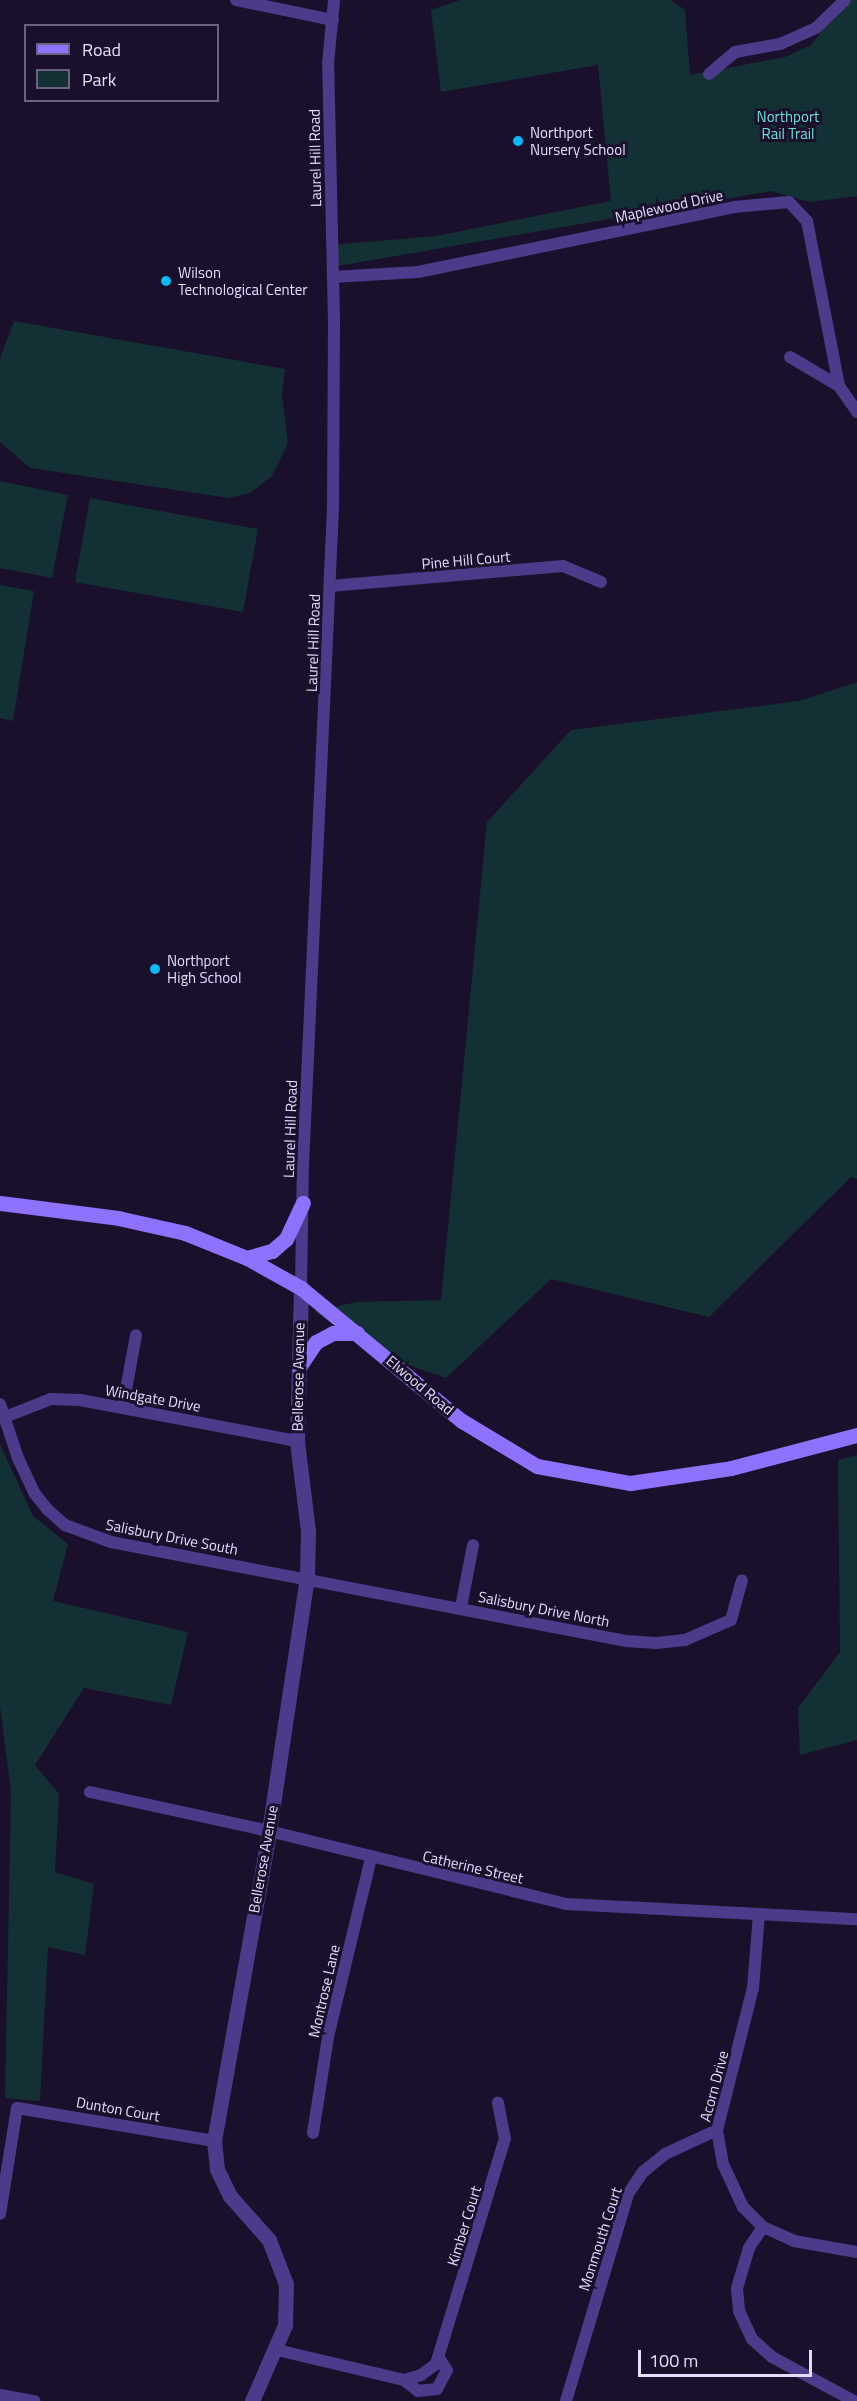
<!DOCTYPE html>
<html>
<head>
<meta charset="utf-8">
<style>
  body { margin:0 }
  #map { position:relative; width:857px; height:2401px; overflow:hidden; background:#1a102b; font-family:"Titillium Web",sans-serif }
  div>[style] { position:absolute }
  .green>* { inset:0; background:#133035 }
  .minor>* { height:12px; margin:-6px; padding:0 6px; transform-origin:6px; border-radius:6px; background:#4c3b8a }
  .tertiary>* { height:15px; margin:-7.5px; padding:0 7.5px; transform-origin:7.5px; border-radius:7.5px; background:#4c3b8a }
  .secondary>* { height:15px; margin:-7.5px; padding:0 7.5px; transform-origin:7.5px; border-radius:7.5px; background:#8e71ff }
  .dots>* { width:16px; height:16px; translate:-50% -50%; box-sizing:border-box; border:3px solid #1a102b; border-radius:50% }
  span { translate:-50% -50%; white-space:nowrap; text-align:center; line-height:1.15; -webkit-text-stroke:6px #1a102b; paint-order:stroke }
  .park-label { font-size:15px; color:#63e2d9 }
  .poi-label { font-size:15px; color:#e5daff }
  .left { translate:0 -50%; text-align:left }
  .street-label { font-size:15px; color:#e5daff }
  .legend { position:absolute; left:24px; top:24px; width:195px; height:78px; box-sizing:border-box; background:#1a102b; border:2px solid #6b6180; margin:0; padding:8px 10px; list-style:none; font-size:18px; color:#e5daff }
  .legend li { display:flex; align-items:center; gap:12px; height:30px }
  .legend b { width:30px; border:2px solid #6b6180 }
  .scale { position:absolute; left:638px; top:2350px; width:174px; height:27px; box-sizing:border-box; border:3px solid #e5daff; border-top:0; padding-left:8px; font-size:18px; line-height:21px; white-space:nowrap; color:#e5daff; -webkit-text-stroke:4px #1a102b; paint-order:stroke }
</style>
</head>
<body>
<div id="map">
  <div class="green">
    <div style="clip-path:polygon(460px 0,671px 0,685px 10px,690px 75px,785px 57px,811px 45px,846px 0,857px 0,857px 196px,810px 202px,771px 191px,332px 267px,332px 245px,436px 236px,611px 201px,598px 65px,441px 92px,431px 10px)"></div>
    <div style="clip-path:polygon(14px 321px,285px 369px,282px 394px,288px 443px,272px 476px,250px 493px,229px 498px,30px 468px,0 442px,0 358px)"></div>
    <div style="clip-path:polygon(0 481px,68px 495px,52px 578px,0 568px)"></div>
    <div style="clip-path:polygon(90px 498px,258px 529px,243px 612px,75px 582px)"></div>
    <div style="clip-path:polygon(0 585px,34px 591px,13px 721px,0 718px)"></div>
    <div style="clip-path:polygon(857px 682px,857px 1179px,851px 1177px,709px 1317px,551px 1279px,446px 1378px,371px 1352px,314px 1311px,357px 1302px,441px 1300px,487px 822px,571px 730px,799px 701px)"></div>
    <div style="clip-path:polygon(0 1444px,33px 1516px,68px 1544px,53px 1601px,188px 1632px,171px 1705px,84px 1688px,35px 1765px,59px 1794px,55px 1872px,94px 1884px,85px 1955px,48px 1947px,40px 2101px,5px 2098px,11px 1792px,0 1706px)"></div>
    <div style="clip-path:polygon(857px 1455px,857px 1740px,800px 1755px,798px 1708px,840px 1652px,838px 1460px)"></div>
  </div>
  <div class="minor">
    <div style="left:236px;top:0;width:99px;rotate:11.7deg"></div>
    <div style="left:709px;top:74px;width:34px;rotate:-40deg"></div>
    <div style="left:735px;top:52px;width:46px;rotate:-10.1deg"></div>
    <div style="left:780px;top:44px;width:39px;rotate:-24deg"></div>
    <div style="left:816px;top:28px;width:40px;rotate:-44deg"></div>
    <div style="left:333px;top:277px;width:85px;rotate:-3.4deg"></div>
    <div style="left:418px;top:272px;width:323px;rotate:-11.6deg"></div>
    <div style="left:734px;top:207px;width:55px;rotate:-5.2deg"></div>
    <div style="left:789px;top:202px;width:26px;rotate:47deg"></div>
    <div style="left:807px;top:221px;width:168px;rotate:79deg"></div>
    <div style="left:839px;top:386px;width:32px;rotate:55deg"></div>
    <div style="left:790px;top:357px;width:57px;rotate:30.6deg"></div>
    <div style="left:330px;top:586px;width:234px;rotate:-4.9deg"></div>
    <div style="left:563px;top:566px;width:41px;rotate:22.8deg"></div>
    <div style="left:301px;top:1288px;width:122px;rotate:-89.1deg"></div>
    <div style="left:303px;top:1166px;width:658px;rotate:-87.39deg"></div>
    <div style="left:333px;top:509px;width:188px;rotate:-89.7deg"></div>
    <div style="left:334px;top:321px;width:257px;rotate:-91.3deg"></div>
    <div style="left:328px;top:64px;width:64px;rotate:-84.6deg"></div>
    <div style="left:0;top:1404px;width:57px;rotate:71.6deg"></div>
    <div style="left:18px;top:1458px;width:40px;rotate:65deg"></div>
    <div style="left:35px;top:1494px;width:19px;rotate:51deg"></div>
    <div style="left:47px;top:1509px;width:24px;rotate:42deg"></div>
    <div style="left:65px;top:1525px;width:49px;rotate:20.3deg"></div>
    <div style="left:111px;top:1542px;width:524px;rotate:10.88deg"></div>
    <div style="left:626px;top:1641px;width:30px;rotate:4deg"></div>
    <div style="left:656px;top:1643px;width:29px;rotate:-6deg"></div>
    <div style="left:685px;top:1640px;width:50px;rotate:-23.5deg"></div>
    <div style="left:731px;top:1620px;width:41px;rotate:-74.6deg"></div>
    <div style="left:123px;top:1406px;width:72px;rotate:-79.6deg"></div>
    <div style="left:5px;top:1417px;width:49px;rotate:-21.4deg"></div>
    <div style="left:51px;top:1399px;width:29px;rotate:2deg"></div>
    <div style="left:80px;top:1400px;width:221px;rotate:10.7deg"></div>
    <div style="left:461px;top:1607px;width:63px;rotate:-79deg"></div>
    <div style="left:90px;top:1792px;width:183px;rotate:12.3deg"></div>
    <div style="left:269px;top:1831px;width:306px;rotate:13.8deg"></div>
    <div style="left:566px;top:1904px;width:291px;rotate:3deg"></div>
    <div style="left:759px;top:1914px;width:74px;rotate:94.6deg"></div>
    <div style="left:753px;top:1988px;width:146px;rotate:104.2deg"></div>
    <div style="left:717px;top:2130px;width:35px;rotate:80deg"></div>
    <div style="left:723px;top:2164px;width:47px;rotate:65.1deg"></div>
    <div style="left:743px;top:2207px;width:28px;rotate:45deg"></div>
    <div style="left:763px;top:2227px;width:34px;rotate:24deg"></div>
    <div style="left:794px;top:2241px;width:64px;rotate:9.9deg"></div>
    <div style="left:313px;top:2133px;width:97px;rotate:-81.1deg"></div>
    <div style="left:328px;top:2037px;width:184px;rotate:-76.5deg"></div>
    <div style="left:0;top:2214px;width:107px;rotate:-80.9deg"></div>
    <div style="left:17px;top:2108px;width:200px;rotate:9.5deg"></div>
    <div style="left:763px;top:2227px;width:25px;rotate:124deg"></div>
    <div style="left:749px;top:2248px;width:42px;rotate:106.7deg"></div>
    <div style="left:737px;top:2288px;width:23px;rotate:85deg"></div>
    <div style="left:739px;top:2311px;width:31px;rotate:65deg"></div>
    <div style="left:752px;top:2339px;width:27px;rotate:42deg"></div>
    <div style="left:772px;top:2357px;width:93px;rotate:28.2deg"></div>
    <div style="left:277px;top:2350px;width:130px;rotate:13.3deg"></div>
    <div style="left:404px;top:2380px;width:18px;rotate:-16deg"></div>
    <div style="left:421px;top:2375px;width:19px;rotate:-36deg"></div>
    <div style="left:436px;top:2364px;width:235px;rotate:-73deg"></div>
    <div style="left:505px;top:2139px;width:37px;rotate:-101deg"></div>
    <div style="left:404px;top:2380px;width:18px;rotate:38deg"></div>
    <div style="left:418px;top:2391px;width:19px;rotate:-6deg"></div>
    <div style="left:437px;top:2389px;width:21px;rotate:-62deg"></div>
    <div style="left:447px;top:2370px;width:14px;rotate:-124deg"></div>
    <div style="left:0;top:2395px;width:35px;rotate:10deg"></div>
    <div style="left:566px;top:2401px;width:216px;rotate:-73.3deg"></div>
    <div style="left:628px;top:2194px;width:27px;rotate:-56deg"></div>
    <div style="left:643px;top:2172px;width:28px;rotate:-39deg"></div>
    <div style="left:665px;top:2154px;width:57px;rotate:-24.8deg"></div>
  </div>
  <div class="tertiary">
    <div style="left:252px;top:2401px;width:83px;rotate:-66.5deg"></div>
    <div style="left:285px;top:2325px;width:41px;rotate:-88.6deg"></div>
    <div style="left:286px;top:2284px;width:47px;rotate:-111.1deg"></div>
    <div style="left:269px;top:2240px;width:59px;rotate:-131.6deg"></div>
    <div style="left:230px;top:2196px;width:30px;rotate:-116deg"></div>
    <div style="left:217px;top:2169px;width:28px;rotate:-96deg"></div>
    <div style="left:214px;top:2141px;width:315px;rotate:-79.9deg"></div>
    <div style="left:269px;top:1831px;width:256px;rotate:-81.5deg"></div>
    <div style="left:307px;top:1578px;width:47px;rotate:-88.8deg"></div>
    <div style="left:308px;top:1531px;width:91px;rotate:-97deg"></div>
    <div style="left:297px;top:1441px;width:153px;rotate:-88.5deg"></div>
  </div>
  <div class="secondary">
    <div style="left:0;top:1203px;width:119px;rotate:7.2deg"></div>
    <div style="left:118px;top:1218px;width:69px;rotate:12.6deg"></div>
    <div style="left:185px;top:1233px;width:67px;rotate:22deg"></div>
    <div style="left:247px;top:1258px;width:62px;rotate:29.1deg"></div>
    <div style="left:301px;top:1288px;width:209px;rotate:39.6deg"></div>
    <div style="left:462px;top:1421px;width:87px;rotate:31deg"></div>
    <div style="left:537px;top:1466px;width:95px;rotate:10.4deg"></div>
    <div style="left:630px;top:1483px;width:102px;rotate:-8.4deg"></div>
    <div style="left:731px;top:1468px;width:130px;rotate:-14.7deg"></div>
    <div style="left:247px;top:1258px;width:26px;rotate:-16deg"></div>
    <div style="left:272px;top:1251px;width:18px;rotate:-41deg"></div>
    <div style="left:286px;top:1239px;width:40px;rotate:-65deg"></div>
    <div style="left:299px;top:1367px;width:30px;rotate:-56deg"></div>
    <div style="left:316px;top:1342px;width:19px;rotate:-28deg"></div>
    <div style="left:333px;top:1333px;width:24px"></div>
  </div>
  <div class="dots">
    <div style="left:518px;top:141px;background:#06baff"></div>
    <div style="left:166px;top:281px;background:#06baff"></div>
    <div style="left:155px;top:969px;background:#06baff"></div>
  </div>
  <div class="park-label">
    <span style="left:788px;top:125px">Northport<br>Rail Trail</span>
  </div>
  <div class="poi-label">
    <span class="left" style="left:530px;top:141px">Northport<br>Nursery School</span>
    <span class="left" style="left:178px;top:281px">Wilson<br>Technological Center</span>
    <span class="left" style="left:167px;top:969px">Northport<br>High School</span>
  </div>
  <div class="street-label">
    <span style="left:315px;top:158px;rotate:-91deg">Laurel Hill Road</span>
    <span style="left:669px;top:206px;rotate:-12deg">Maplewood Drive</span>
    <span style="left:466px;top:560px;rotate:-5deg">Pine Hill Court</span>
    <span style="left:313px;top:643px;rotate:-88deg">Laurel Hill Road</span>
    <span style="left:290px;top:1129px;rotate:-88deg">Laurel Hill Road</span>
    <span style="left:298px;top:1377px;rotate:-89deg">Bellerose Avenue</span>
    <span style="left:420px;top:1385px;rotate:40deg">Elwood Road</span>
    <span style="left:153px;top:1398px;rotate:10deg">Windgate Drive</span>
    <span style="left:172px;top:1537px;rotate:11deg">Salisbury Drive South</span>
    <span style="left:544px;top:1609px;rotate:11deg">Salisbury Drive North</span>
    <span style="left:263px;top:1859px;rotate:-80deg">Bellerose Avenue</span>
    <span style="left:473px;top:1867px;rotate:13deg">Catherine Street</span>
    <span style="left:324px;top:1991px;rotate:-77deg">Montrose Lane</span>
    <span style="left:714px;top:2086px;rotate:-75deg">Acorn Drive</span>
    <span style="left:118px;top:2109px;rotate:10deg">Dunton Court</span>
    <span style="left:464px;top:2226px;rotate:-73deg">Kimber Court</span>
    <span style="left:600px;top:2239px;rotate:-72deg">Monmouth Court</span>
  </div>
  <ul class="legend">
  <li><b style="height:8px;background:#8e71ff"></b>Road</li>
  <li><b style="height:16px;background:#133035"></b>Park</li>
  </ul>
  <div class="scale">100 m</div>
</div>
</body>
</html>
